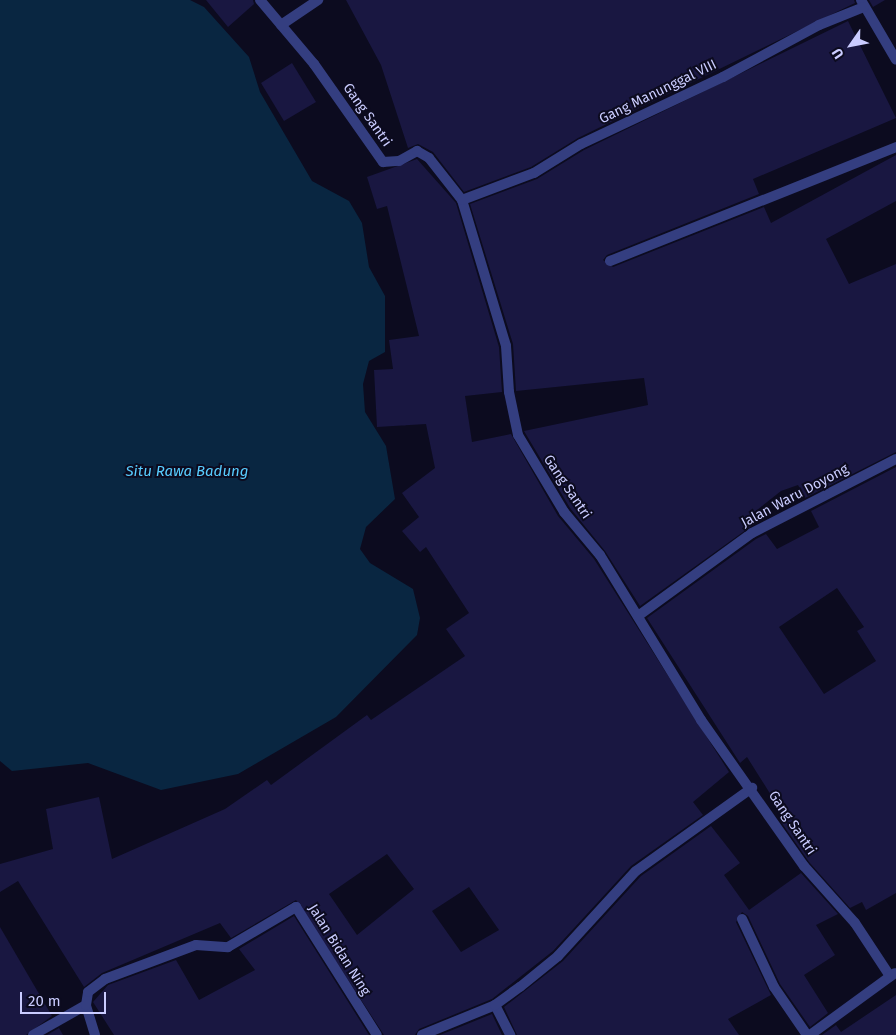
<!DOCTYPE html>
<html>
<head>
<meta charset="utf-8">
<style>
  body { margin:0 }
  #map { position:relative; width:896px; height:1035px; overflow:hidden; background:#0c0b1f; font-family:"Fira Sans",sans-serif }
  div>[style] { position:absolute }
  .water>* { inset:0; background:#092641 }
  .building>* { inset:0; background:#191741 }
  .lane>* { height:10px; margin:-5px; padding:0 5px; transform-origin:5px; border-radius:5px; background:#343e80 }
  .street>* { height:10px; margin:-5px; padding:0 5px; transform-origin:5px; border-radius:5px; background:#343e80 }
  span { translate:-50% -50%; white-space:nowrap; text-align:center; line-height:1.15; -webkit-text-stroke:4px #0c0b1f; paint-order:stroke }
  .street-label { font-size:14px; color:#caccff }
  .water-label { font-size:15px; color:#58cdff; font-style:italic }
  .north { position:absolute; left:826px; top:20px; width:50px; height:50px; -webkit-text-stroke:4px #0c0b1f; paint-order:stroke; rotate:237deg; font-size:14px; font-weight:700; line-height:20px; text-align:center; color:#caccff }
  .north::after { content:''; display:block; margin:auto; width:18px; height:22px; background:#caccff; clip-path:polygon(50% 0,100% 100%,50% 72%,0 100%) }
  .scale { position:absolute; left:20px; top:992px; width:86px; height:22px; box-sizing:border-box; border:2px solid #caccff; border-top:0; padding-left:6px; font-size:15px; line-height:18px; white-space:nowrap; color:#caccff; -webkit-text-stroke:4px #0c0b1f; paint-order:stroke }
</style>
</head>
<body>
<div id="map">
  <div class="water">
    <div style="clip-path:polygon(0 0,190px 0,204px 7px,249px 57px,260px 92px,312px 181px,349px 201px,362px 223px,369px 267px,385px 296px,385px 352px,369px 361px,363px 384px,365px 412px,386px 446px,395px 499px,366px 527px,360px 549px,370px 563px,413px 589px,420px 618px,417px 635px,336px 717px,238px 774px,161px 790px,88px 763px,12px 771px,0 761px)"></div>
  </div>
  <div class="building">
    <div style="clip-path:polygon(206px 0,253px 0,254px 4px,228px 27px)"></div>
    <div style="clip-path:polygon(346px 0,854px 0,855px 3px,578px 138px,531px 167px,464px 192px,433px 152px,418px 144px,408px 148px,381px 65px)"></div>
    <div style="clip-path:polygon(869px 0,885px 0,873px 7px)"></div>
    <div style="clip-path:polygon(848px 21px,896px 118px,753px 179px,759px 194px,607px 255px,603px 260px,613px 267px,764px 207px,771px 223px,896px 155px,896px 201px,826px 239px,849px 284px,896px 264px,896px 452px,805px 498px,798px 485px,781px 491px,752px 514px,757px 522px,640px 606px,605px 551px,570px 508px,524px 431px,648px 405px,644px 378px,516px 391px,513px 344px,470px 204px,537px 179px,584px 150px)"></div>
    <div style="clip-path:polygon(292px 63px,316px 102px,284px 121px,261px 83px)"></div>
    <div style="clip-path:polygon(evenodd,417px 159px,456px 203px,499px 347px,502px 392px,465px 396px,472px 442px,511px 434px,558px 516px,594px 559px,729px 772px,693px 802px,703px 815px,631px 866px,553px 951px,492px 999px,419px 1029px,415px 1035px,384px 1035px,296px 900px,231px 938px,220px 923px,102px 973px,84px 987px,18px 881px,0 892px,0 864px,53px 849px,46px 809px,99px 797px,112px 859px,225px 809px,267px 780px,271px 785px,367px 715px,371px 720px,465px 656px,446px 629px,469px 613px,426px 547px,420px 552px,402px 531px,419px 517px,402px 493px,435px 468px,426px 424px,377px 427px,374px 370px,393px 369px,389px 340px,419px 336px,387px 206px,377px 209px,367px 177px,417px 159px,387px 854px,414px 889px,357px 935px,329px 894px,387px 854px,417px 159px,469px 887px,499px 930px,461px 952px,432px 911px,469px 887px)"></div>
    <div style="clip-path:polygon(evenodd,896px 467px,896px 893px,866px 910px,862px 902px,850px 908px,809px 862px,781px 822px,786px 819px,747px 757px,740px 763px,647px 618px,756px 539px,766px 534px,777px 549px,819px 527px,811px 511px,896px 467px,837px 588px,864px 627px,857px 631px,876px 661px,824px 694px,779px 627px,837px 588px)"></div>
    <div style="clip-path:polygon(711px 826px,740px 863px,724px 875px,749px 910px,801px 873px,838px 914px,816px 925px,835px 955px,804px 975px,828px 1013px,810px 1027px,780px 984px,748px 916px,742px 912px,736px 922px,771px 995px,728px 1019px,739px 1035px,517px 1035px,504px 1007px,563px 961px,641px 876px)"></div>
    <div style="clip-path:polygon(294px 916px,369px 1035px,114px 1035px,93px 1002px,108px 985px,176px 960px,199px 1000px,255px 970px,239px 949px)"></div>
    <div style="clip-path:polygon(0 927px,52px 1016px,26px 1035px,0 1035px)"></div>
    <div style="clip-path:polygon(896px 995px,896px 1035px,822px 1035px,836px 1025px,841px 1032px)"></div>
    <div style="clip-path:polygon(492px 1014px,502px 1035px,440px 1035px)"></div>
    <div style="clip-path:polygon(59px 1028px,63px 1035px,47px 1035px)"></div>
  </div>
  <div class="lane">
    <div style="left:742px;top:919px;width:75px;rotate:64.8deg"></div>
    <div style="left:774px;top:987px;width:58px;rotate:55.5deg"></div>
  </div>
  <div class="street">
    <div style="left:260px;top:0;width:84px;rotate:49.8deg"></div>
    <div style="left:314px;top:64px;width:120px;rotate:54.9deg"></div>
    <div style="left:383px;top:162px;width:16px;rotate:-4deg"></div>
    <div style="left:399px;top:161px;width:21px;rotate:-29deg"></div>
    <div style="left:417px;top:151px;width:14px;rotate:30deg"></div>
    <div style="left:429px;top:158px;width:53px;rotate:51.8deg"></div>
    <div style="left:462px;top:200px;width:152px;rotate:73.2deg"></div>
    <div style="left:506px;top:346px;width:46px;rotate:86.3deg"></div>
    <div style="left:509px;top:392px;width:44px;rotate:78.2deg"></div>
    <div style="left:518px;top:435px;width:90px;rotate:59.1deg"></div>
    <div style="left:564px;top:512px;width:56px;rotate:50.1deg"></div>
    <div style="left:600px;top:555px;width:193px;rotate:58.5deg"></div>
    <div style="left:701px;top:720px;width:179px;rotate:54.8deg"></div>
    <div style="left:804px;top:866px;width:76px;rotate:48.2deg"></div>
    <div style="left:855px;top:923px;width:64px;rotate:56.6deg"></div>
    <div style="left:861px;top:0;width:69px;rotate:59.7deg"></div>
    <div style="left:281px;top:25px;width:45px;rotate:-34deg"></div>
    <div style="left:462px;top:200px;width:77px;rotate:-20.6deg"></div>
    <div style="left:534px;top:173px;width:55px;rotate:-31.7deg"></div>
    <div style="left:581px;top:144px;width:157px;rotate:-25.3deg"></div>
    <div style="left:723px;top:77px;width:109px;rotate:-28.4deg"></div>
    <div style="left:819px;top:25px;width:48px;rotate:-21.8deg"></div>
    <div style="left:610px;top:261px;width:308px;rotate:-21.7deg"></div>
    <div style="left:638px;top:616px;width:141px;rotate:-36.1deg"></div>
    <div style="left:752px;top:533px;width:162px;rotate:-27.2deg"></div>
    <div style="left:495px;top:1005px;width:34px;rotate:63deg"></div>
    <div style="left:33px;top:1035px;width:61px;rotate:-29.5deg"></div>
    <div style="left:95px;top:1035px;width:31px;rotate:-107deg"></div>
    <div style="left:86px;top:1005px;width:13px;rotate:-81deg"></div>
    <div style="left:88px;top:992px;width:21px;rotate:-37deg"></div>
    <div style="left:105px;top:979px;width:97px;rotate:-20.5deg"></div>
    <div style="left:196px;top:945px;width:32px;rotate:4deg"></div>
    <div style="left:228px;top:947px;width:79px;rotate:-30.5deg"></div>
    <div style="left:296px;top:907px;width:151px;rotate:57.7deg"></div>
    <div style="left:422px;top:1035px;width:79px;rotate:-22.3deg"></div>
    <div style="left:495px;top:1005px;width:31px;rotate:-36deg"></div>
    <div style="left:520px;top:987px;width:49px;rotate:-39.2deg"></div>
    <div style="left:558px;top:956px;width:115px;rotate:-47.5deg"></div>
    <div style="left:636px;top:871px;width:143px;rotate:-35.6deg"></div>
    <div style="left:810px;top:1035px;width:105px;rotate:-36.1deg"></div>
  </div>
  <div class="street-label">
    <span style="left:658px;top:92px;rotate:-26deg">Gang Manunggal VIII</span>
    <span style="left:367px;top:115px;rotate:55deg">Gang Santri</span>
    <span style="left:567px;top:487px;rotate:56deg">Gang Santri</span>
    <span style="left:795px;top:496px;rotate:-28deg">Jalan Waru Doyong</span>
    <span style="left:792px;top:823px;rotate:56deg">Gang Santri</span>
    <span style="left:339px;top:950px;rotate:58deg">Jalan Bidan Ning</span>
  </div>
  <div class="water-label">
    <span style="left:187px;top:472px">Situ Rawa Badung</span>
  </div>
  <div class="north">U</div>
  <div class="scale">20 m</div>
</div>
</body>
</html>
